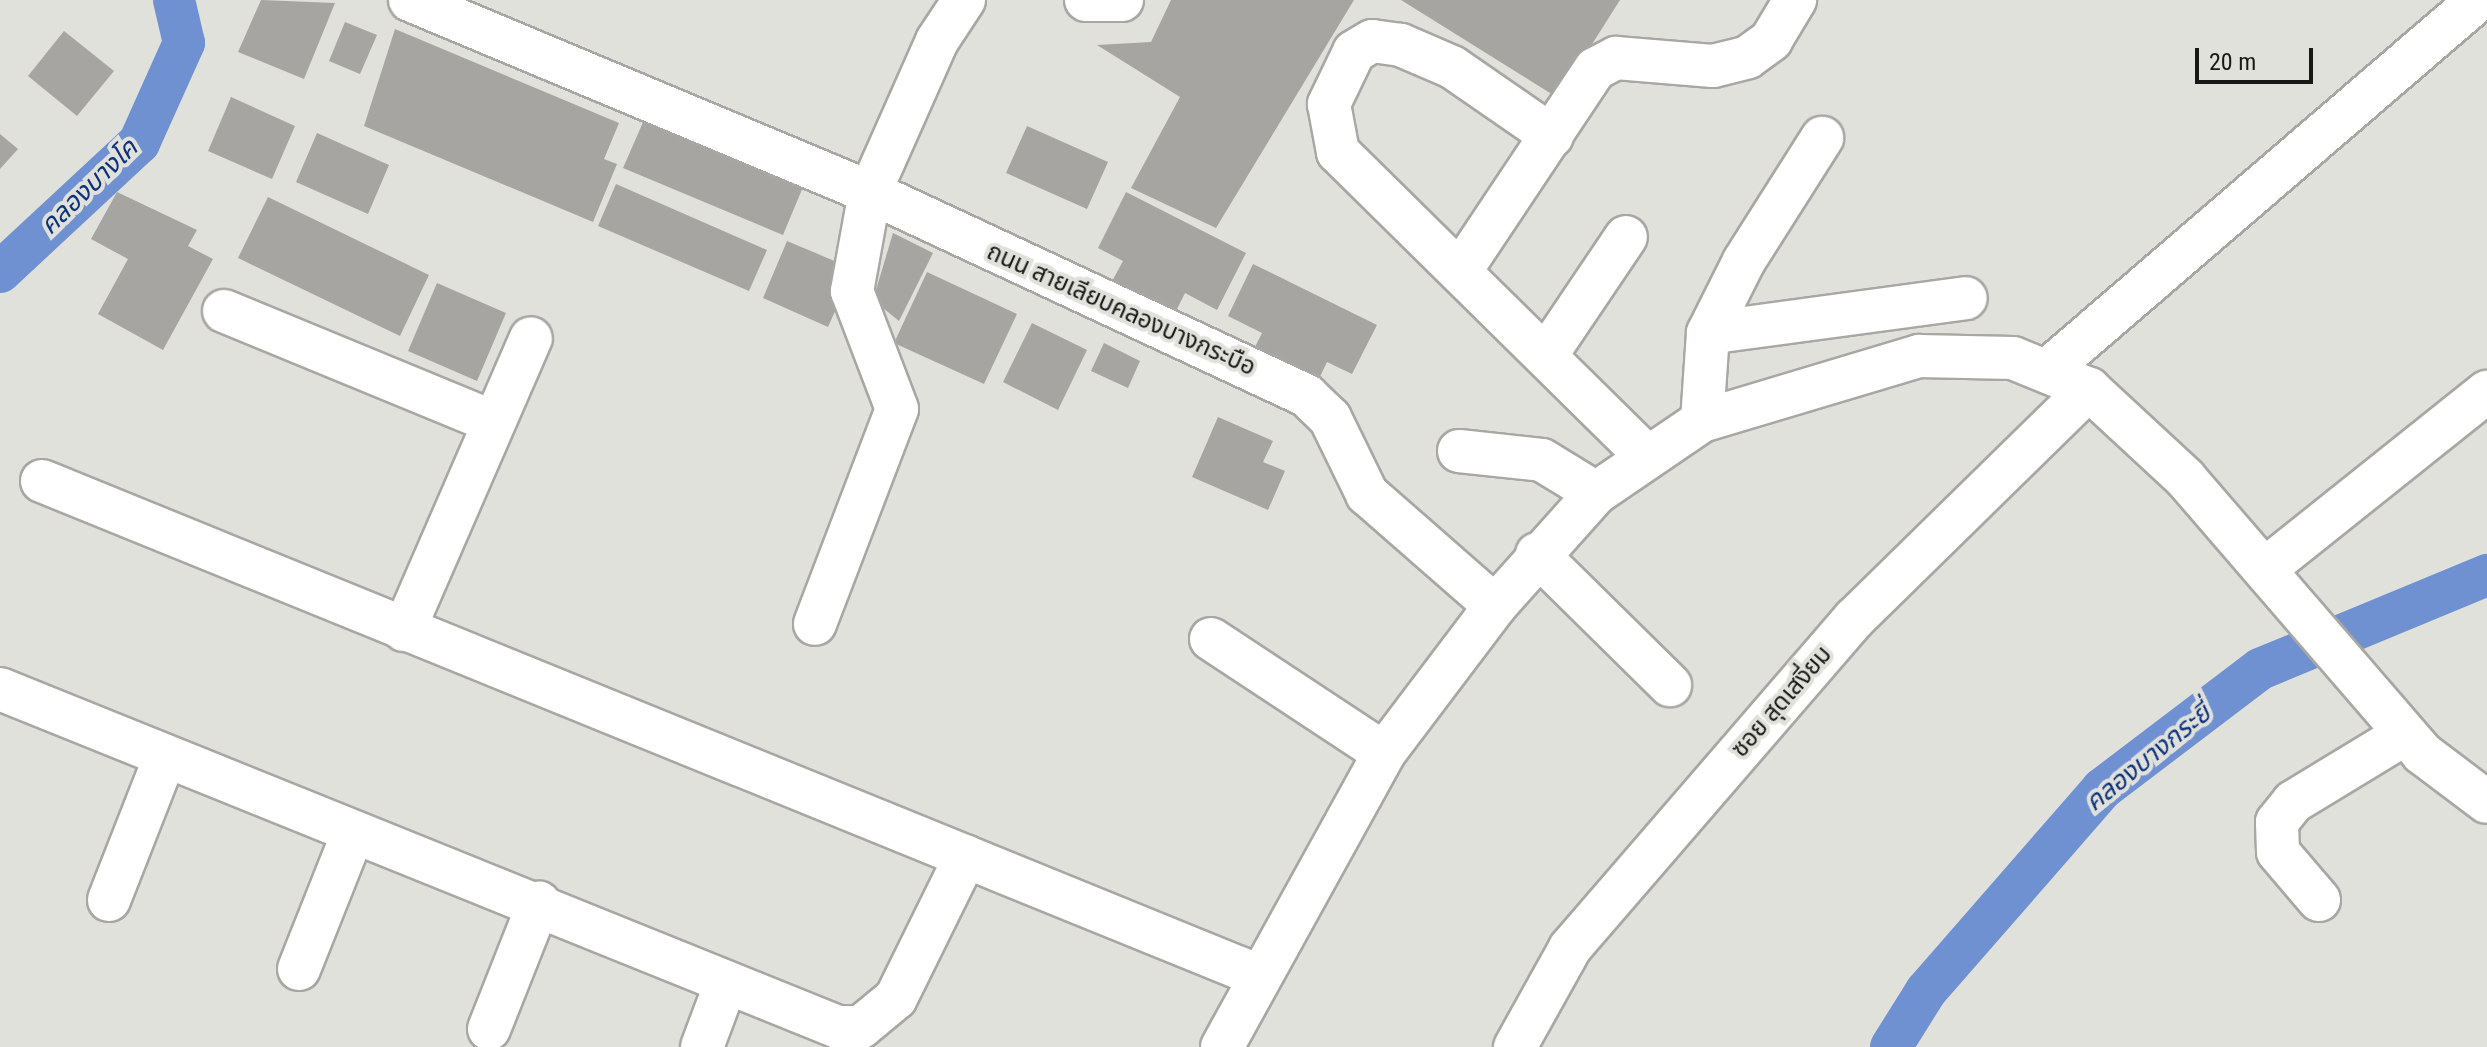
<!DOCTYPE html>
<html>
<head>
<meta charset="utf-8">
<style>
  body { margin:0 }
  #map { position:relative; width:2487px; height:1047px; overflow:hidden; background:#e1e1dc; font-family:"Roboto Condensed","Noto Sans Thai",sans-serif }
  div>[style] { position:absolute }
  .canal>* { height:42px; margin:-21px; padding:0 21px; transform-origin:21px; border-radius:21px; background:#6f91d1 }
  .building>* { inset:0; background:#a6a5a1 }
  .roads { filter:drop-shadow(2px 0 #a8a7a3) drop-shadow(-2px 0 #a8a7a3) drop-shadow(0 2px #a8a7a3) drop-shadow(0 -2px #a8a7a3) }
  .minor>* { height:42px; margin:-21px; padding:0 21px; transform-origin:21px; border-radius:21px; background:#fff }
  span { translate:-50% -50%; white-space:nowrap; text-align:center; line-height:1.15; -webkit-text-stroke:8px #e1e1dc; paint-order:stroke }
  .street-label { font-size:24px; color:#181816 }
  .water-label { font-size:26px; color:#0d327c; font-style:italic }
  .scale { position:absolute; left:2195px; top:48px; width:118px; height:36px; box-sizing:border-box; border:4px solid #181816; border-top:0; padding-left:10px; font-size:24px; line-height:28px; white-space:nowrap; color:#181816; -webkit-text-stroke:6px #e1e1dc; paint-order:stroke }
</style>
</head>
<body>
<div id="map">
  <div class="canal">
    <div style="left:0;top:272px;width:190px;rotate:-42.9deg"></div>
    <div style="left:139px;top:143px;width:110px;rotate:-65.8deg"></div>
    <div style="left:184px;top:43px;width:44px;rotate:-103.1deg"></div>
    <div style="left:1891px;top:1047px;width:66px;rotate:-58deg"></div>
    <div style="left:1926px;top:991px;width:268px;rotate:-48.9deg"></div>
    <div style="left:2102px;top:789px;width:198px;rotate:-37.2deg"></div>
    <div style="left:2260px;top:669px;width:246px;rotate:-22.5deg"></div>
  </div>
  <div class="building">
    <div style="clip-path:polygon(261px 0,335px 3px,304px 79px,238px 52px)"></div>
    <div style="clip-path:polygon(1171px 0,1354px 0,1216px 228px,1131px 188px,1180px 97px,1097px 45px,1151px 42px)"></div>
    <div style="clip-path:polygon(1401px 0,1620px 0,1558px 98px)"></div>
    <div style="clip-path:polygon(345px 22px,377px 35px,360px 74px,329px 61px)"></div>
    <div style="clip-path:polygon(395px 29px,619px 123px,604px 159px,617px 164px,593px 222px,364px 126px)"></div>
    <div style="clip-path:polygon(64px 31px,114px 71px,77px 116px,28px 76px)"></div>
    <div style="clip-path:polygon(231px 97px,295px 126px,272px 179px,208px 151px)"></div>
    <div style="clip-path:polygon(644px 120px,803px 187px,783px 235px,623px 168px)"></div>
    <div style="clip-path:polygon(1027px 126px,1108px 162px,1087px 209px,1006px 173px)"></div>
    <div style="clip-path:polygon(317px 133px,389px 165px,368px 214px,296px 182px)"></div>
    <div style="clip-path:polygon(0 134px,18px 149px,0 169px)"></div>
    <div style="clip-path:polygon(616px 184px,767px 250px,749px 291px,598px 226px)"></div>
    <div style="clip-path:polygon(117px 192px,197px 230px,188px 246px,213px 259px,163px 350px,98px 314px,128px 259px,91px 239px)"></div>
    <div style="clip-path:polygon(1126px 192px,1246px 253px,1217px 310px,1185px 293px,1173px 317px,1110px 285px,1123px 261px,1098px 248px)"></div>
    <div style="clip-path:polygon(268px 197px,429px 275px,400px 336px,238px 258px)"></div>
    <div style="clip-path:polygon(893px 233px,933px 253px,899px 321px,873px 300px)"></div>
    <div style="clip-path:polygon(787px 241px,844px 265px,830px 296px,840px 300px,828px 327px,763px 298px)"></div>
    <div style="clip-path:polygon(1253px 264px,1377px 325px,1352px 374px,1327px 362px,1317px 383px,1253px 351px,1262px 333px,1228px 316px)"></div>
    <div style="clip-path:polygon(927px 272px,1017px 314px,984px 384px,894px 343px)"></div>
    <div style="clip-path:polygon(437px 283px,506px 313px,477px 381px,408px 351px)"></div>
    <div style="clip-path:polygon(1032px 323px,1087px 350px,1058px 410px,1003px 382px)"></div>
    <div style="clip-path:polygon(1104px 343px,1140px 361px,1128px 388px,1091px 371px)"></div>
    <div style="clip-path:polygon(1218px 417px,1273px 441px,1263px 462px,1285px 471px,1268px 510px,1192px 477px)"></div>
  </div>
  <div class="roads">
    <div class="minor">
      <div style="left:410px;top:0;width:498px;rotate:22.7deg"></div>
      <div style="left:870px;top:192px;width:101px;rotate:100.3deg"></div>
      <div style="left:852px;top:291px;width:126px;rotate:69.1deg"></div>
      <div style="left:897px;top:409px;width:230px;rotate:110.9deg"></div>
      <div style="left:964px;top:0;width:49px;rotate:123.4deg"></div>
      <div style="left:937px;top:41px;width:165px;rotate:113.9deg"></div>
      <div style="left:870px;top:192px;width:482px;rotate:25deg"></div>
      <div style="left:1307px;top:396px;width:32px;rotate:44deg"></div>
      <div style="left:1330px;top:418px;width:85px;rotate:64deg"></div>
      <div style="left:1367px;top:494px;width:170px;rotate:41.2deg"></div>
      <div style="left:1086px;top:0;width:36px"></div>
      <div style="left:1552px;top:136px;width:121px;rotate:-145.4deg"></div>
      <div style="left:1452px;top:67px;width:56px;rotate:-156.7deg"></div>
      <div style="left:1401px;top:45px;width:29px;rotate:-172deg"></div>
      <div style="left:1372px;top:41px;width:21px;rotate:149deg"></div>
      <div style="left:1354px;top:52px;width:58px;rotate:115.7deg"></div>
      <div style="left:1329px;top:104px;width:49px;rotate:79.4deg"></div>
      <div style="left:1338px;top:152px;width:433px;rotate:44.6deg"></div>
      <div style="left:1461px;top:270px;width:242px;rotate:-56.3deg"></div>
      <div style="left:1595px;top:69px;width:24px;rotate:-28deg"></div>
      <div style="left:1616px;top:58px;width:97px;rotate:4.7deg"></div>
      <div style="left:1713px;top:66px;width:36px;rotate:-14deg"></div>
      <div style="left:1748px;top:57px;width:29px;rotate:-36deg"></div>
      <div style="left:1771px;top:40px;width:47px;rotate:-59deg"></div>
      <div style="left:224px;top:311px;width:291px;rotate:22.4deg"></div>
      <div style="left:1708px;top:333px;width:260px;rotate:-7.7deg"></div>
      <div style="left:1547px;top:354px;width:141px;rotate:-56deg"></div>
      <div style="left:2050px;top:368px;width:564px;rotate:-40.69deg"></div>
      <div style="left:1702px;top:421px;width:88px;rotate:-86.1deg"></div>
      <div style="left:1708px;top:333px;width:80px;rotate:-63.4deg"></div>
      <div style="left:1744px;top:261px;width:146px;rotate:-57.6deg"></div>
      <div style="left:1459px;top:451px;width:83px;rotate:6.2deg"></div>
      <div style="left:1542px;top:460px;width:63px;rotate:31.4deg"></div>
      <div style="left:42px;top:481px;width:1312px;rotate:22.13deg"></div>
      <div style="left:1537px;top:554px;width:187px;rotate:44.6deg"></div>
      <div style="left:2265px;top:569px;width:284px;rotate:-38.6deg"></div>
      <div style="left:404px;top:630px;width:318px;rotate:-66.5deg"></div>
      <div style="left:1211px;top:639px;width:207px;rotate:33.4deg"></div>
      <div style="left:0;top:689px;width:904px;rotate:21.97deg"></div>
      <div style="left:838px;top:1027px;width:23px"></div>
      <div style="left:861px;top:1027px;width:45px;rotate:-39.6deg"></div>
      <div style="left:896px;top:998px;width:158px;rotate:-63.8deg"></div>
      <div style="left:109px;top:900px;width:154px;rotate:-68.6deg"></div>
      <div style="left:2319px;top:900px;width:63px;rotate:-130.5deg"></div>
      <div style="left:2278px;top:852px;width:30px;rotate:-92deg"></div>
      <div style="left:2277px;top:822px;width:26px;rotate:-51deg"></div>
      <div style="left:2293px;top:802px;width:131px;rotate:-31.3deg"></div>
      <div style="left:299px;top:969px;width:146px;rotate:-68.3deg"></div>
      <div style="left:489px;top:1029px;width:136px;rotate:-68.4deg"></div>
      <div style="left:702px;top:1047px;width:68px;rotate:-69.4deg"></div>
      <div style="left:1222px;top:1047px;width:336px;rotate:-61.1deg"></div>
      <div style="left:1384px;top:753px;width:184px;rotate:-52.9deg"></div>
      <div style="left:1495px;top:606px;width:152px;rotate:-48.2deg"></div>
      <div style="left:1596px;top:493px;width:128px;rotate:-34.2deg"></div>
      <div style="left:1702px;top:421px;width:227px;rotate:-16.7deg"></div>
      <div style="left:1919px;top:356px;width:94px;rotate:1.2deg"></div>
      <div style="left:2013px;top:358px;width:82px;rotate:22.2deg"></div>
      <div style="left:2089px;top:389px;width:131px;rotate:42.8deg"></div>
      <div style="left:2185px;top:478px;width:363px;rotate:49.2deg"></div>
      <div style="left:2422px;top:753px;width:81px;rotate:37deg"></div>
      <div style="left:1515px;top:1047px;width:113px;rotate:-60.9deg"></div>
      <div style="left:1570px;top:948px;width:435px;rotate:-49.2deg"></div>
      <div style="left:1854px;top:619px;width:329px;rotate:-44.4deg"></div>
    </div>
  </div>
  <div class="street-label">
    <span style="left:1121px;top:310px;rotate:24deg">ถนน สายเลียบคลองบางกระบือ</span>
    <span style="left:1782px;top:702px;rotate:-49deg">ซอย สุดเสงี่ยม</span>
  </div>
  <div class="water-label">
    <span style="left:89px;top:187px;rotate:-44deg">คลองบางโค</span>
    <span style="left:2148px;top:758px;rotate:-39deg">คลองบางกระยี่</span>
  </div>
  <div class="scale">20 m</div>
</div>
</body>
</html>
